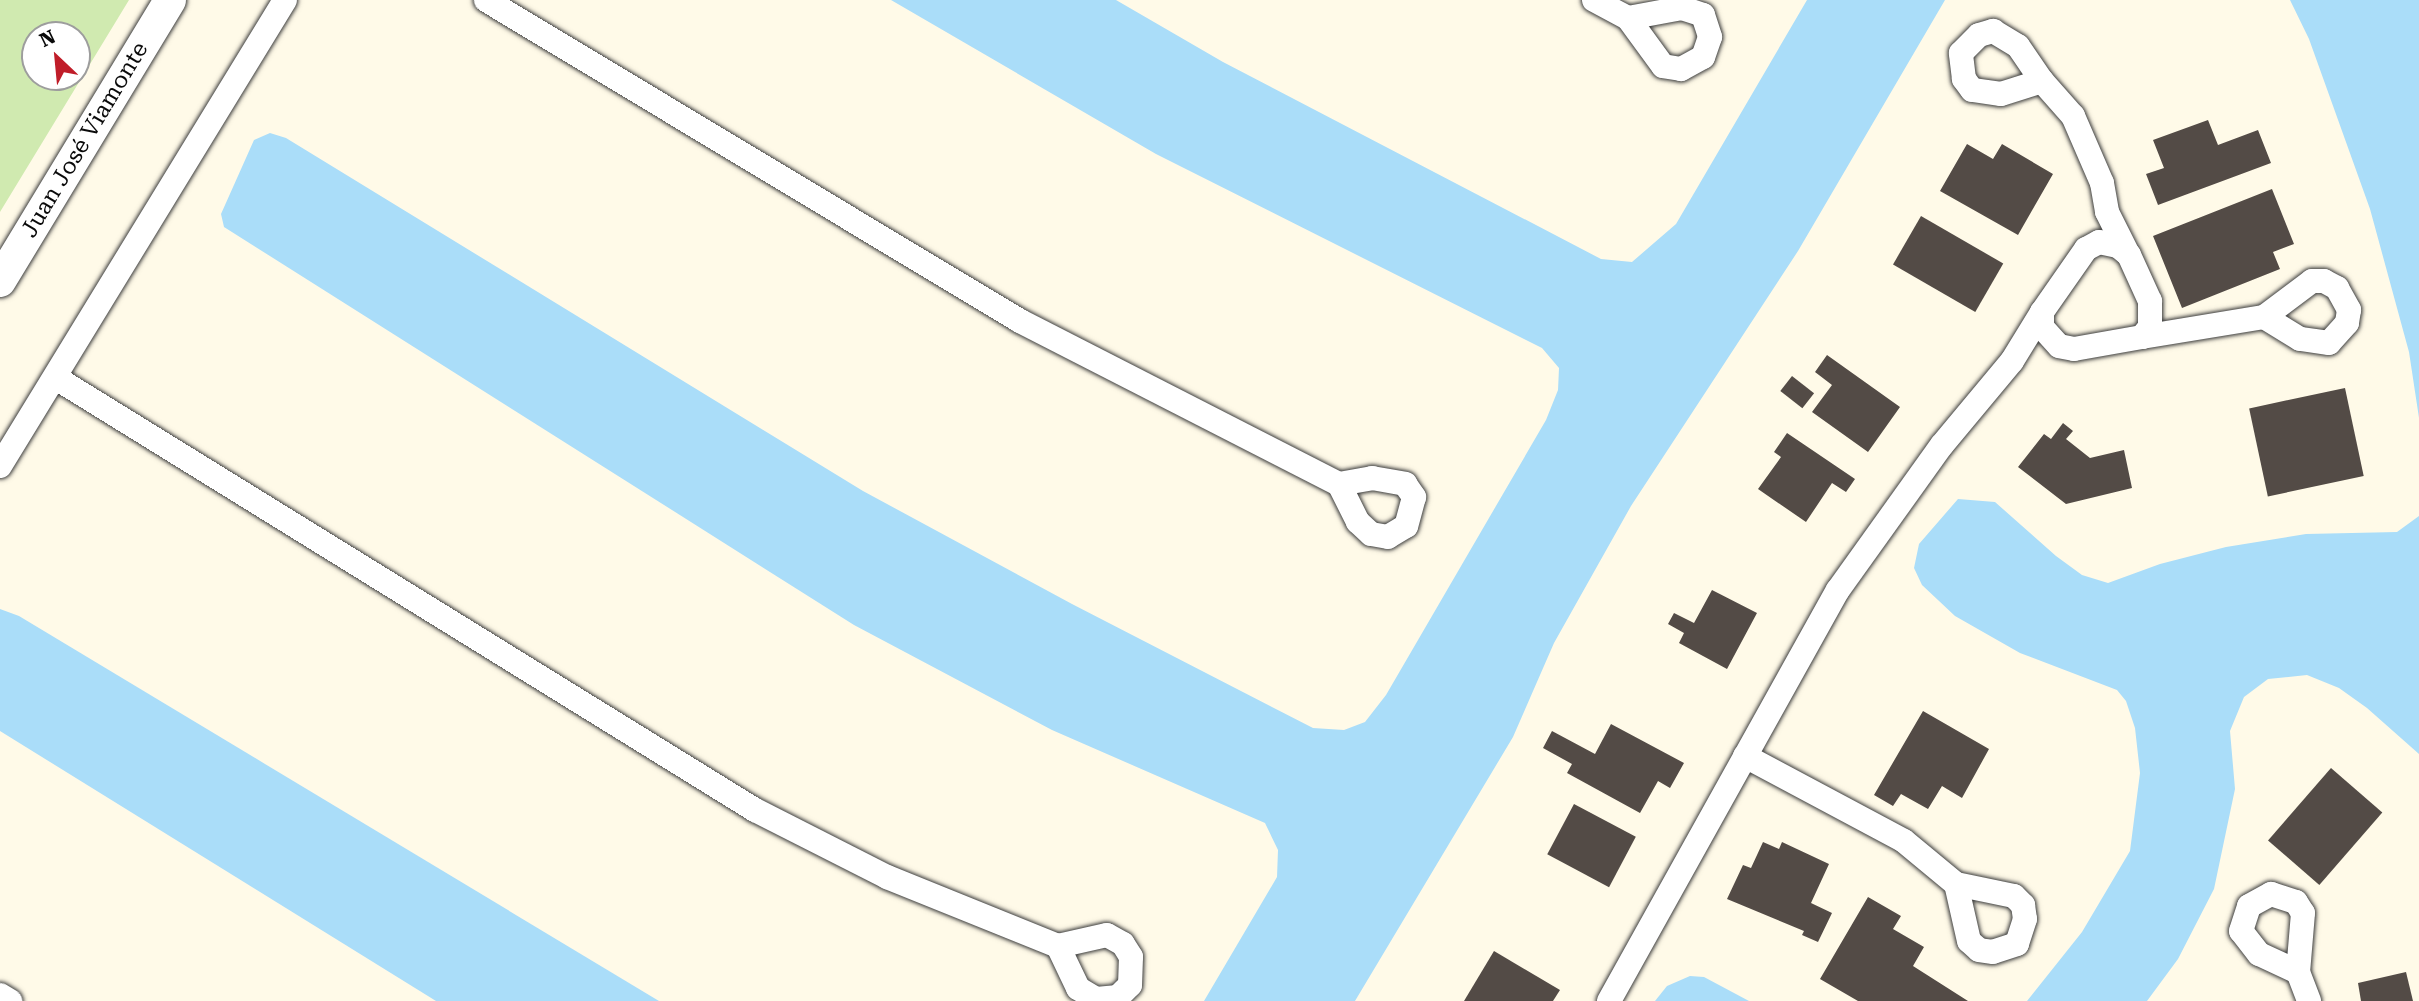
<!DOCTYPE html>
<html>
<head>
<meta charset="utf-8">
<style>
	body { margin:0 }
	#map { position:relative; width:2419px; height:1001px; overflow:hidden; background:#fffae8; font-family:"Roboto Serif",serif }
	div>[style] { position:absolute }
	.green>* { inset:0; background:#d0eab0 }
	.water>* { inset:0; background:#aaddf9 }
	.building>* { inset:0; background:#534b46; transform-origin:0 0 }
	.roads { filter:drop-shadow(0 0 2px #3d3d3d) drop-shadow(0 0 2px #3d3d3d) }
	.minor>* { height:24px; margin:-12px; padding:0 12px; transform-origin:12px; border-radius:12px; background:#fff }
	.tertiary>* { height:32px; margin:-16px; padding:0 16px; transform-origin:16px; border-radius:16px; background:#fff }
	span { translate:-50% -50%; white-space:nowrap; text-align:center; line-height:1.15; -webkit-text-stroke:7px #fff; paint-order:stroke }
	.street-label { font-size:23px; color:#0a0a0a }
	.north { position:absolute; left:21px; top:21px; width:70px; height:70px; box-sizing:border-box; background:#fff; border:2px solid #9d9d9d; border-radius:50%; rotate:334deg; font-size:19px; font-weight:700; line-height:28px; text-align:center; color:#0a0a0a }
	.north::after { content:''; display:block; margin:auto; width:24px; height:32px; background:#c01d29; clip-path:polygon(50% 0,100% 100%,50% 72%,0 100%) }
</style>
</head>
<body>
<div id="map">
	<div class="green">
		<i style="clip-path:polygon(evenodd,0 0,129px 0,0 212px,0 0,35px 35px,77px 35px,77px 77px,35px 77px,35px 35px)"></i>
	</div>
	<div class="water">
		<i style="clip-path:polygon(891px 0,1116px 0,1223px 62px,1601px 259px,1632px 262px,1676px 224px,1807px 0,1945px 0,1798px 251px,1631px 506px,1554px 643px,1513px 737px,1355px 1001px,1204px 1001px,1277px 877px,1278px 850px,1265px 823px,1052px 730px,854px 625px,224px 227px,221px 214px,254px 140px,270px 133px,286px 138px,863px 491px,1072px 604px,1313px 728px,1344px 730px,1365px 722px,1386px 695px,1546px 420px,1558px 390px,1559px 368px,1542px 348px,1156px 154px)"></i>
		<i style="clip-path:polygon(2290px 0,2419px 0,2419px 418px,2409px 352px,2370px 209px,2309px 39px)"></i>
		<i style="clip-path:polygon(1958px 499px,1995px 502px,2056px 556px,2082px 575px,2108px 583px,2160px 564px,2226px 547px,2306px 534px,2397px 532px,2419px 516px,2419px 754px,2367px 708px,2339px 688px,2307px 675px,2268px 679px,2244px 697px,2230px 731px,2235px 789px,2214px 889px,2178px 959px,2147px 1001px,2027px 1001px,2082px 932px,2130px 851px,2140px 773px,2135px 728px,2126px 701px,2117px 690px,2020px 653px,1955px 616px,1922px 585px,1914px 568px,1919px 544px)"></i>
		<i style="clip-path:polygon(0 609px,19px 616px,659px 1001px,436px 1001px,0 731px)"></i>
		<i style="clip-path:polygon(1690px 976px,1704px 977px,1749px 1001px,1655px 1001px,1667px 986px)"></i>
	</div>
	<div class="building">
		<i style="clip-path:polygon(2208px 120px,2218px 145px,2258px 130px,2271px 163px,2158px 205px,2146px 174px,2164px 168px,2153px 140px)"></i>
		<i style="clip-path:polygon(1967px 144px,1993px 159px,2002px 144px,2053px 174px,2018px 235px,1940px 191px)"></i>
		<i style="clip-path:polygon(2272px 189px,2294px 244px,2273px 252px,2280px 269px,2182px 308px,2153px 236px)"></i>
		<i style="left:1921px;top:216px;width:95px;height:56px;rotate:30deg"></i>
		<i style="clip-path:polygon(1827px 355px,1900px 407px,1868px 452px,1812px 412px,1832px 385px,1815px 372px)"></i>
		<i style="left:1792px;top:376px;width:28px;height:19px;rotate:38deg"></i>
		<i style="left:2345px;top:388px;width:90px;height:98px;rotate:78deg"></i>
		<i style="clip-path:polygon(2063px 423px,2073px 431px,2066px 439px,2090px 458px,2124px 450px,2132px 488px,2066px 504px,2018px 467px,2044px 434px,2051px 439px)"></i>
		<i style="clip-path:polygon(1787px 433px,1855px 479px,1846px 492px,1832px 483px,1806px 522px,1758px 489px,1781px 457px,1774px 452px)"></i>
		<i style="clip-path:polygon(1712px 590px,1757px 613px,1727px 669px,1679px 643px,1684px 633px,1668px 624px,1674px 613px,1694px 623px)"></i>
		<i style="clip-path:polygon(1923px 711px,1989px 749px,1962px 798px,1942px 786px,1928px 809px,1901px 794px,1893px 806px,1874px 795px)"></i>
		<i style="clip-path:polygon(1611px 724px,1684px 763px,1670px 788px,1658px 781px,1640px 813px,1567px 773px,1572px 764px,1543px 748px,1552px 731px,1595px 754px)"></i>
		<i style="left:2331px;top:768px;width:68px;height:96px;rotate:41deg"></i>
		<i style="left:1574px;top:804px;width:70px;height:57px;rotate:28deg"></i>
		<i style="clip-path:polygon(1763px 842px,1779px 849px,1782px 842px,1829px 864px,1811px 903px,1832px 913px,1818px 942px,1802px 935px,1804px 931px,1727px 899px,1743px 865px,1751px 868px)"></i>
		<i style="clip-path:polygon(1868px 897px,1901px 916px,1893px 929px,1924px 947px,1913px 966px,1968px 1001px,1858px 1001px,1820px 979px)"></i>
		<i style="clip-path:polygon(1494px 951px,1560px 990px,1553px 1001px,1464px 1001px)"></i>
		<i style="clip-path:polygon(2406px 972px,2413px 1001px,2361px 1001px,2358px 983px)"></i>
	</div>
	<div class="roads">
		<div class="minor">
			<i style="left:486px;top:0;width:623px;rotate:31.01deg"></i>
			<i style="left:1020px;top:321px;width:358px;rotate:27.1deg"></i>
			<i style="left:1594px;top:0;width:38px;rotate:28deg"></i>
			<i style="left:1682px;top:8px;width:22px;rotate:18deg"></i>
			<i style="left:1703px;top:15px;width:23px;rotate:72deg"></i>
			<i style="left:1710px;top:37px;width:21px;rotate:109deg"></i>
			<i style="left:1703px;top:57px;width:25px;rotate:151deg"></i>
			<i style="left:1681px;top:69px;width:18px;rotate:-171deg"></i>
			<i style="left:1663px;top:66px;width:59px;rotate:-126.1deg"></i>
			<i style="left:1628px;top:18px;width:55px;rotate:-10.5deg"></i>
			<i style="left:1993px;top:31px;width:29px;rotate:31deg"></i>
			<i style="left:2018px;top:46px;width:42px;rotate:55.6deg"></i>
			<i style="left:2042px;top:81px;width:43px;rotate:162.4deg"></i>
			<i style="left:2001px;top:94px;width:29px;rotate:-172deg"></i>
			<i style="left:1972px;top:90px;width:14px;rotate:-126deg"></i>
			<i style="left:1964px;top:79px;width:26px;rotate:-97deg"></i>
			<i style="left:1961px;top:53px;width:25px;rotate:-45deg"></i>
			<i style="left:1979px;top:35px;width:15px;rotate:-16deg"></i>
			<i style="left:2042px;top:81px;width:47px;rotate:48.5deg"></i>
			<i style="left:2073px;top:116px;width:73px;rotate:66.6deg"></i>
			<i style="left:2102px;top:183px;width:29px;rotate:80deg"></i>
			<i style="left:2107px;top:212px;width:47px;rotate:63.4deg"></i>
			<i style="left:2099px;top:242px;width:19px;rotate:12deg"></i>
			<i style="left:2118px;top:246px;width:14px;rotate:39deg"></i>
			<i style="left:2129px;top:255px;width:51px;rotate:65.5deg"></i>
			<i style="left:2150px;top:301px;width:26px;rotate:90deg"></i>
			<i style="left:2150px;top:327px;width:13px;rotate:129deg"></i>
			<i style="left:2142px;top:337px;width:69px;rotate:170deg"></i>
			<i style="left:2074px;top:349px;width:15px;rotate:-169deg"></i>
			<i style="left:2059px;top:346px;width:25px;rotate:-132deg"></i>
			<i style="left:2042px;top:327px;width:15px;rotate:-90deg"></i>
			<i style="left:2042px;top:312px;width:77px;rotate:-55.1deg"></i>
			<i style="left:2086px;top:249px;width:15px;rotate:-28deg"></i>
			<i style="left:2312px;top:281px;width:12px"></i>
			<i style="left:2324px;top:281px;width:15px;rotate:28deg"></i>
			<i style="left:2337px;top:288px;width:25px;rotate:61deg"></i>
			<i style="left:2349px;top:310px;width:13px;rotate:99deg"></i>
			<i style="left:2347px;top:323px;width:27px;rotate:132deg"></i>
			<i style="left:2329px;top:343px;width:29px;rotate:-172deg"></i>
			<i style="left:2300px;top:339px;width:42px;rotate:-148.6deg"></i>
			<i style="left:2264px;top:317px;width:60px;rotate:-36.9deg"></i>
			<i style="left:2142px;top:337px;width:124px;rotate:-9.3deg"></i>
			<i style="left:56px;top:378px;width:822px;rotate:31.72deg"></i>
			<i style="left:755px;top:810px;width:148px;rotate:26.9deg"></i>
			<i style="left:887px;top:877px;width:184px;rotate:22deg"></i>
			<i style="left:0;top:466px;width:546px;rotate:-58.55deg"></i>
			<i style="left:1372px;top:478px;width:34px;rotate:10deg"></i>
			<i style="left:1405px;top:484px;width:16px;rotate:55deg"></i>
			<i style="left:1414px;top:497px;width:30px;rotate:105deg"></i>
			<i style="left:1406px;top:526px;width:21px;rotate:149deg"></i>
			<i style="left:1388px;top:537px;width:17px;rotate:-170deg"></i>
			<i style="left:1371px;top:534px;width:18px;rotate:-137deg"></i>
			<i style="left:1358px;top:522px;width:42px;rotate:-116.6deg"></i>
			<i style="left:1339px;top:484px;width:34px;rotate:-10deg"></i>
			<i style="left:1745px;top:756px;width:180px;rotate:28.1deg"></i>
			<i style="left:1904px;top:841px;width:67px;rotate:39.6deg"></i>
			<i style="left:1956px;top:884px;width:59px;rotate:11.7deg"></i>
			<i style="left:2014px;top:896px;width:13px;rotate:45deg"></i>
			<i style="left:2023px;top:905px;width:14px;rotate:82deg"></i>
			<i style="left:2025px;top:919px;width:26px;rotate:108deg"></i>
			<i style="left:2017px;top:944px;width:25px;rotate:162deg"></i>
			<i style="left:1993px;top:952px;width:14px;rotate:-172deg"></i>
			<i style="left:1979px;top:950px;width:13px;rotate:-138deg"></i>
			<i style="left:1969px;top:941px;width:58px;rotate:-102.8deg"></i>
			<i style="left:2271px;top:894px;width:26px;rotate:18deg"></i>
			<i style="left:2296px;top:902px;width:13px;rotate:58deg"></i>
			<i style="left:2303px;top:913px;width:59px;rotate:94.8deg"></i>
			<i style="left:2298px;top:972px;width:43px;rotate:-155.2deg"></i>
			<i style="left:2259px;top:954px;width:29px;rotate:-128deg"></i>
			<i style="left:2241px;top:931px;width:26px;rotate:-72deg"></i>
			<i style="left:2249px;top:906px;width:25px;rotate:-29deg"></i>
			<i style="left:1107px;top:935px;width:18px;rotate:29deg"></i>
			<i style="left:1123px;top:944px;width:15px;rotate:58deg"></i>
			<i style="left:1131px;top:957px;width:28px;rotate:92deg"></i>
			<i style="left:1130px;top:985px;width:17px;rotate:135deg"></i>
			<i style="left:1118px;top:997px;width:22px;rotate:175deg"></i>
			<i style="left:1096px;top:999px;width:21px;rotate:-149deg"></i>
			<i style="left:1078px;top:988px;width:47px;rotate:-115.5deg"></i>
			<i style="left:1058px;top:946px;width:50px;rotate:-12.7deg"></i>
			<i style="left:2298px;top:972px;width:31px;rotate:69deg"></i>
			<i style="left:0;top:995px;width:12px;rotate:31deg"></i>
			<i style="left:1609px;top:1001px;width:470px;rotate:-60.9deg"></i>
			<i style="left:1838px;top:590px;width:178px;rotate:-54.4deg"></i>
			<i style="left:1942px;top:445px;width:109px;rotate:-50.2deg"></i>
			<i style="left:2012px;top:361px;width:57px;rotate:-58.5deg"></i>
		</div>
		<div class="tertiary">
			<i style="left:0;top:281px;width:328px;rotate:-58.8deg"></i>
		</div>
	</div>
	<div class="street-label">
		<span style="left:85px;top:140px;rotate:-59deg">Juan José Viamonte</span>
	</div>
	<div class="north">N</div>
</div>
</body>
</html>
